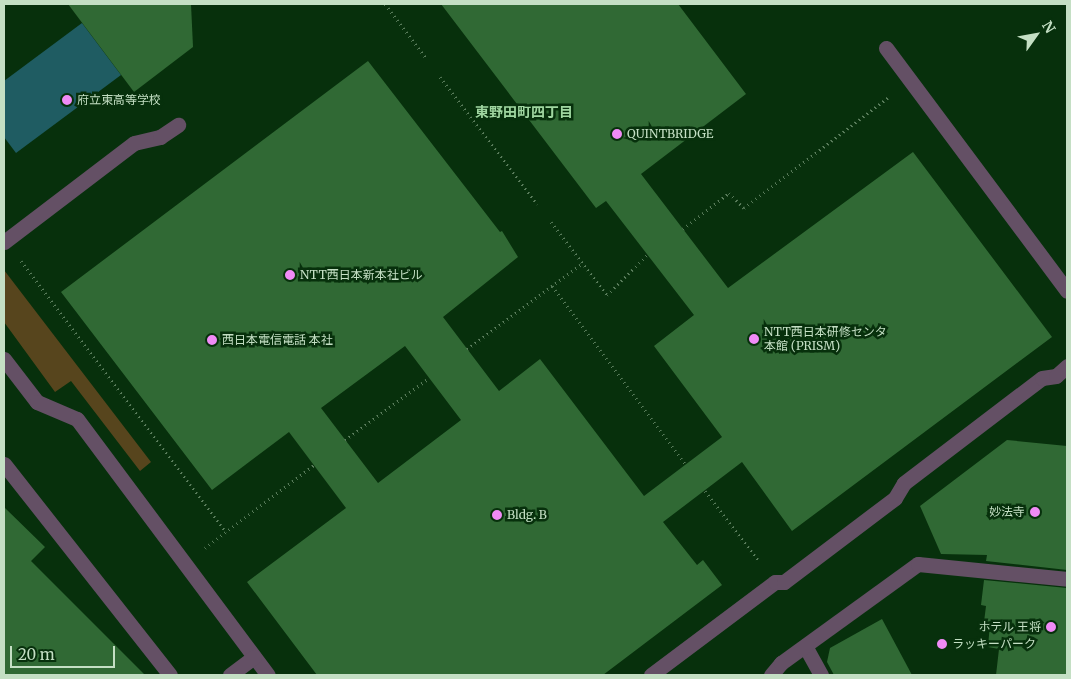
<!DOCTYPE html>
<html>
<head>
<meta charset="utf-8">
<style>
	body { margin:0 }
	#map { position:relative; width:1071px; height:679px; overflow:hidden; background:#07300c; font-family:Merriweather,"Noto Sans JP",serif }
	div>[style] { position:absolute }
	.green>* { inset:0; background:#57451d }
	.water>* { inset:0; background:#1f5c62 }
	.building>* { inset:0; background:#306934 }
	.path>* { height:3px; margin-top:-1.5px; transform-origin:0; background:repeating-linear-gradient(90deg,#597c5b 0 1px,transparent 0 5px) }
	.minor>* { height:15px; margin:-7.5px; padding:0 7.5px; transform-origin:7.5px; border-radius:7.5px; background:#645065 }
	.dots>* { width:14px; height:14px; translate:-50% -50%; box-sizing:border-box; border:2px solid #07300c; border-radius:50% }
	span { translate:-50% -50%; white-space:nowrap; text-align:center; line-height:1.15; -webkit-text-stroke:5px #07300c; paint-order:stroke }
	.poi-label { font-size:12px; color:#c4dfc4 }
	.left { translate:0 -50%; text-align:left }
	.right { translate:-100% -50%; text-align:right }
	.neighbourhood-label { font-size:14px; color:#9fd6a0; font-weight:700 }
	.frame { position:absolute; inset:0; border:5px solid #c4dfc4; pointer-events:none }
	.north { position:absolute; left:1011px; top:10px; width:50px; height:50px; -webkit-text-stroke:4px #07300c; paint-order:stroke; rotate:58deg; font-size:14px; font-weight:700; line-height:20px; text-align:center; color:#c4dfc4 }
	.north::after { content:''; display:block; margin:auto; width:18px; height:22px; background:#c4dfc4; clip-path:polygon(50% 0,100% 100%,50% 72%,0 100%) }
	.scale { position:absolute; left:10px; top:646px; width:105px; height:22px; box-sizing:border-box; border:2px solid #c4dfc4; border-top:0; padding-left:6px; font-size:15px; line-height:18px; white-space:nowrap; color:#c4dfc4; -webkit-text-stroke:4px #07300c; paint-order:stroke }
</style>
</head>
<body>
<div id="map">
	<div class="green">
		<i style="clip-path:polygon(4px 270px,151px 462px,140px 471px,71px 381px,55px 392px,4px 322px)"></i>
	</div>
	<div class="water">
		<i style="clip-path:polygon(82px 23px,121px 75px,16px 153px,4px 137px,4px 81px)"></i>
	</div>
	<div class="building">
		<i style="clip-path:polygon(68px 4px,191px 4px,193px 47px,134px 92px)"></i>
		<i style="clip-path:polygon(evenodd,441px 4px,678px 4px,746px 94px,641px 174px,728px 288px,913px 152px,1052px 337px,792px 531px,742px 462px,663px 522px,697px 565px,703px 560px,722px 585px,603px 675px,317px 675px,247px 582px,346px 508px,289px 432px,212px 490px,61px 292px,368px 61px,500px 232px,502px 231px,518px 257px,443px 317px,499px 391px,540px 359px,644px 496px,722px 437px,654px 346px,694px 315px,606px 201px,596px 208px,441px 4px,405px 346px,461px 420px,378px 483px,321px 408px,405px 346px)"></i>
		<i style="clip-path:polygon(1007px 440px,1067px 446px,1067px 570px,986px 561px,987px 555px,941px 554px,920px 506px)"></i>
		<i style="clip-path:polygon(4px 507px,45px 547px,31px 561px,145px 675px,4px 675px)"></i>
		<i style="clip-path:polygon(984px 580px,1067px 588px,1067px 675px,996px 675px,999px 649px,988px 647px,990px 623px,984px 622px,986px 606px,981px 605px)"></i>
		<i style="clip-path:polygon(882px 619px,912px 675px,834px 675px,827px 662px,830px 648px)"></i>
	</div>
	<div class="path">
		<i style="left:385px;top:4px;width:68px;rotate:52.8deg"></i>
		<i style="left:440px;top:77px;width:160px;rotate:52.6deg"></i>
		<i style="left:551px;top:222px;width:92px;rotate:52.5deg"></i>
		<i style="left:607px;top:295px;width:57px;rotate:-45deg"></i>
		<i style="left:683px;top:229px;width:58px;rotate:-38deg"></i>
		<i style="left:729px;top:193px;width:21px;rotate:45deg"></i>
		<i style="left:744px;top:208px;width:184px;rotate:-37.5deg"></i>
		<i style="left:21px;top:261px;width:340px;rotate:52.9deg"></i>
		<i style="left:552px;top:286px;width:224px;rotate:53.2deg"></i>
		<i style="left:467px;top:349px;width:144px;rotate:-36.6deg"></i>
		<i style="left:345px;top:440px;width:104px;rotate:-36.4deg"></i>
		<i style="left:705px;top:491px;width:88px;rotate:52.4deg"></i>
		<i style="left:205px;top:548px;width:137px;rotate:-37.3deg"></i>
	</div>
	<div class="minor">
		<i style="left:886px;top:48px;width:303px;rotate:53.3deg"></i>
		<i style="left:4px;top:242px;width:163px;rotate:-37.3deg"></i>
		<i style="left:134px;top:143px;width:27px;rotate:-13deg"></i>
		<i style="left:160px;top:137px;width:22px;rotate:-34deg"></i>
		<i style="left:4px;top:359px;width:54px;rotate:52.5deg"></i>
		<i style="left:37px;top:402px;width:43px;rotate:23deg"></i>
		<i style="left:77px;top:419px;width:319px;rotate:53.3deg"></i>
		<i style="left:4px;top:464px;width:268px;rotate:51.8deg"></i>
		<i style="left:805px;top:646px;width:33px;rotate:61deg"></i>
		<i style="left:230px;top:675px;width:30px;rotate:-37deg"></i>
		<i style="left:651px;top:675px;width:155px;rotate:-36.9deg"></i>
		<i style="left:775px;top:582px;width:9px"></i>
		<i style="left:784px;top:582px;width:139px;rotate:-37.1deg"></i>
		<i style="left:895px;top:498px;width:17px;rotate:-59deg"></i>
		<i style="left:904px;top:483px;width:173px;rotate:-37.3deg"></i>
		<i style="left:1042px;top:378px;width:14px;rotate:-8deg"></i>
		<i style="left:1056px;top:376px;width:15px;rotate:-42deg"></i>
		<i style="left:771px;top:675px;width:16px;rotate:-50deg"></i>
		<i style="left:781px;top:663px;width:169px;rotate:-35.9deg"></i>
		<i style="left:918px;top:564px;width:150px;rotate:5.7deg"></i>
	</div>
	<div class="dots">
		<i style="left:67px;top:100px;background:#f08bf6"></i>
		<i style="left:617px;top:134px;background:#f08bf6"></i>
		<i style="left:290px;top:275px;background:#f08bf6"></i>
		<i style="left:754px;top:339px;background:#f08bf6"></i>
		<i style="left:212px;top:340px;background:#f08bf6"></i>
		<i style="left:1035px;top:512px;background:#f08bf6"></i>
		<i style="left:497px;top:515px;background:#f08bf6"></i>
		<i style="left:1051px;top:627px;background:#f08bf6"></i>
		<i style="left:942px;top:644px;background:#f08bf6"></i>
	</div>
	<div class="poi-label">
		<span class="left" style="left:77px;top:100px">府立東高等学校</span>
		<span class="left" style="left:627px;top:134px">QUINTBRIDGE</span>
		<span class="left" style="left:300px;top:275px">NTT西日本新本社ビル</span>
		<span class="left" style="left:764px;top:339px">NTT西日本研修センタ<br>本館 (PRISM)</span>
		<span class="left" style="left:222px;top:340px">西日本電信電話 本社</span>
		<span class="right" style="left:1025px;top:512px">妙法寺</span>
		<span class="left" style="left:507px;top:515px">Bldg. B</span>
		<span class="right" style="left:1041px;top:627px">ホテル 王将</span>
		<span class="left" style="left:952px;top:644px">ラッキーパーク</span>
	</div>
	<div class="neighbourhood-label">
		<span style="left:524px;top:112px">東野田町四丁目</span>
	</div>
	<div class="frame"></div>
	<div class="north">N</div>
	<div class="scale">20 m</div>
</div>
</body>
</html>
